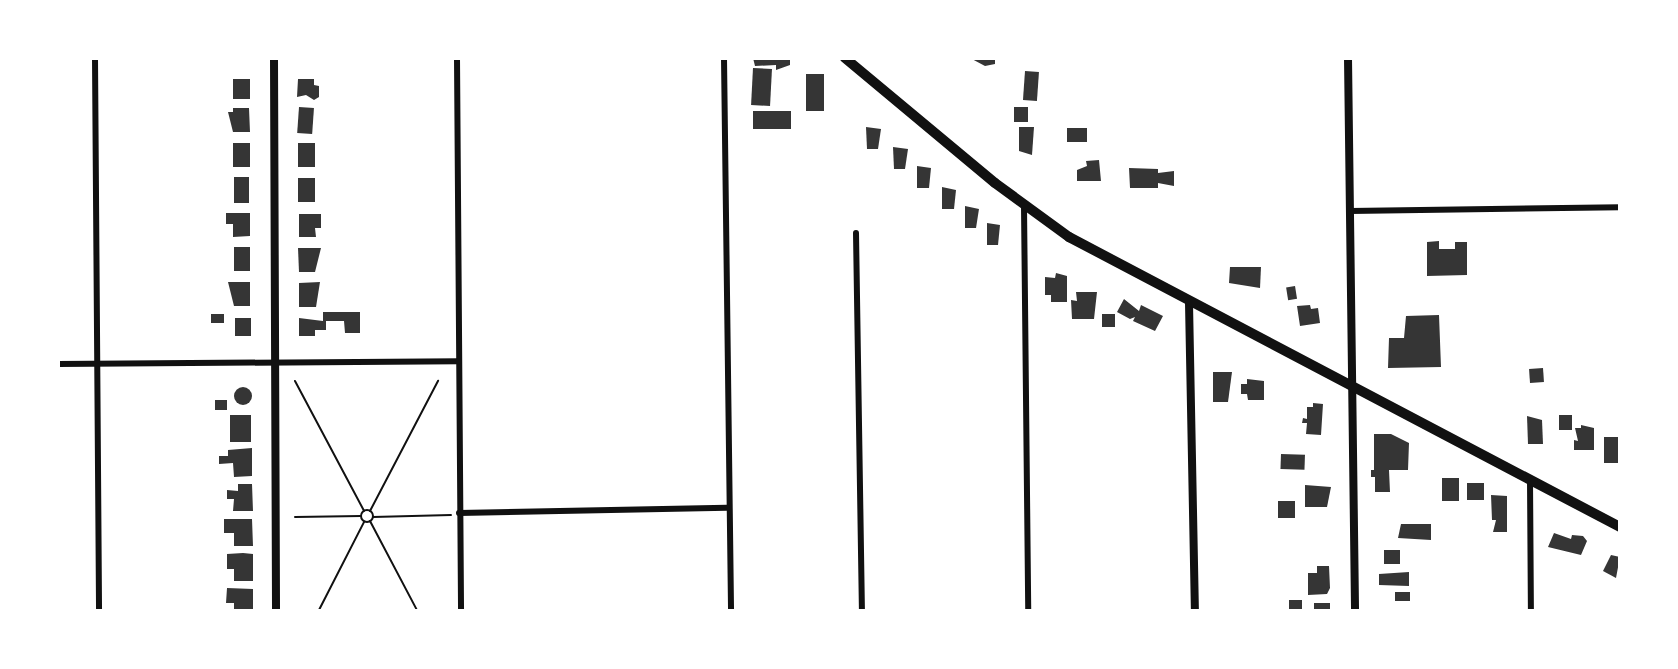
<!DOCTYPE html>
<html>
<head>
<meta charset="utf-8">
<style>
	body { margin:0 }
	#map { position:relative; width:1678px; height:669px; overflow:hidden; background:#fff; font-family:Overpass,sans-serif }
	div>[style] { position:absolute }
	.building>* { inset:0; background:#353535; transform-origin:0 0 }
	.round { border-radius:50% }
	.path>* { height:2px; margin:-1px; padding:0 1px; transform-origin:1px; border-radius:1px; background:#111 }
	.path>.ring { margin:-1px; padding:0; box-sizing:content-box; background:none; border:2px solid #111; border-radius:50% }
	.minor>* { height:6px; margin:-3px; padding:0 3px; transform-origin:3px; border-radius:3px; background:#111 }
	.tertiary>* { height:8px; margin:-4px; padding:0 4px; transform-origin:4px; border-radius:4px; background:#111 }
	.primary>* { height:10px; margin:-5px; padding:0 5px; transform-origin:5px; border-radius:5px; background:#111 }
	span { translate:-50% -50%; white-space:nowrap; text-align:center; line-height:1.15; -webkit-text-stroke:4.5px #fff; paint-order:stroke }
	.frame { position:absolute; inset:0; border:60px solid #fff; pointer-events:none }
</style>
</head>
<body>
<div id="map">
	<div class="building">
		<i style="clip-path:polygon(753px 58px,790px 58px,790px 65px,776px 70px,776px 65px,755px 66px)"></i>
		<i style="clip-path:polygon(970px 58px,995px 58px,995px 64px,985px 66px)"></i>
		<i style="left:753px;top:68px;width:19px;height:37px;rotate:3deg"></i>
		<i style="left:1025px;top:71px;width:14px;height:29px;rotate:4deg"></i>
		<i style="left:806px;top:74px;width:18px;height:37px"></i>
		<i style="left:233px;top:79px;width:17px;height:20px"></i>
		<i style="clip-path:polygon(298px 79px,314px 79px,314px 85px,319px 86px,319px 97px,314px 100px,306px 95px,297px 97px)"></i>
		<i style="left:299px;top:107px;width:15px;height:26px;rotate:4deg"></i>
		<i style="left:1014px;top:107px;width:14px;height:15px"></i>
		<i style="clip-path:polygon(233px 108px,249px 108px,250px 132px,233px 132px,228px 112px,233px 112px)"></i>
		<i style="left:753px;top:111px;width:38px;height:18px"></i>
		<i style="clip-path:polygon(866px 127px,881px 129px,878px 149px,867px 149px)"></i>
		<i style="clip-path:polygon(1019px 127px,1034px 127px,1032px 155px,1019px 151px)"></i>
		<i style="left:1087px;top:128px;width:14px;height:20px;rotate:90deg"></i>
		<i style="left:233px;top:143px;width:17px;height:24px"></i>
		<i style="left:298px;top:143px;width:17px;height:24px"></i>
		<i style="clip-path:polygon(893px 147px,908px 149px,905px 169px,894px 169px)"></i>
		<i style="clip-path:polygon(1099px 160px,1101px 181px,1077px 181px,1077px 170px,1087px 166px,1086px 161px)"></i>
		<i style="clip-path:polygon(917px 166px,931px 168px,929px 188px,917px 188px)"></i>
		<i style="clip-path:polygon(1129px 168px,1158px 169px,1158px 173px,1174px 171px,1174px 186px,1158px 183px,1158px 188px,1130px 188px)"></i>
		<i style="left:234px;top:177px;width:15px;height:26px"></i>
		<i style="left:298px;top:178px;width:17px;height:24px"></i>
		<i style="clip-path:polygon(942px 187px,956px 190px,954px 209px,942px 209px)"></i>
		<i style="clip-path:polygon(965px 206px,979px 209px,976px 228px,965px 228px)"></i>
		<i style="clip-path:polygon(226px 213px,250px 213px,250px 236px,233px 237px,233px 224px,226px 224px)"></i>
		<i style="clip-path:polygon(299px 214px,321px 214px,321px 228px,315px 228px,316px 237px,299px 237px)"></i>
		<i style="clip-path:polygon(987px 223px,1000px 225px,998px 245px,987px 245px)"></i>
		<i style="clip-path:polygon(1439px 241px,1439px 249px,1455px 249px,1455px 242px,1467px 242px,1467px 275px,1427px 276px,1427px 242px)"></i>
		<i style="left:234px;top:247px;width:16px;height:24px"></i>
		<i style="clip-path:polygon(298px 248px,321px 248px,315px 272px,299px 272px)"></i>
		<i style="clip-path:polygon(1230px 267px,1261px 267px,1260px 288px,1229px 283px)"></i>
		<i style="clip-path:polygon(1056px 273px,1067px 276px,1067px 302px,1051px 302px,1051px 295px,1045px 295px,1045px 277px,1055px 278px)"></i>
		<i style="clip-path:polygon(228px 282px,250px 282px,250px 306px,234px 306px)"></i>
		<i style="clip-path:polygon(320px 282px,316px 307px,299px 307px,299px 283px)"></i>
		<i style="left:1295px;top:286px;width:13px;height:9px;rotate:81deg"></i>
		<i style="clip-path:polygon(1076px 292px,1097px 292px,1094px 319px,1072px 319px,1071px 300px,1077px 301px)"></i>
		<i style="clip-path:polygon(1124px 299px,1139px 311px,1141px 305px,1163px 316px,1155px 331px,1133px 321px,1135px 317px,1130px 319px,1117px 312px)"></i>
		<i style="clip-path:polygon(1310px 305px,1311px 309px,1318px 308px,1320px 323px,1300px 326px,1297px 306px)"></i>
		<i style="clip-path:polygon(323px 312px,360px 312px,360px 333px,345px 333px,344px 321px,326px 321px,326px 330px,315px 330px,315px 336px,299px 336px,299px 318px,323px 321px)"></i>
		<i style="left:211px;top:314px;width:13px;height:9px"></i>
		<i style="left:1102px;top:314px;width:13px;height:13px"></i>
		<i style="clip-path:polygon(1439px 315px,1441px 367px,1388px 368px,1389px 338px,1404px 338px,1406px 316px)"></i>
		<i style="left:235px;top:318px;width:16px;height:18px"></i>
		<i style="left:1543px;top:368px;width:14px;height:14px;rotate:86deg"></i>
		<i style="clip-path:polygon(1213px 372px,1232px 372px,1228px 402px,1213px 402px)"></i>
		<i style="clip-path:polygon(1247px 379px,1264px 381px,1264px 400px,1248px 400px,1247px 394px,1241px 394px,1241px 384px,1247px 384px)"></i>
		<i class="round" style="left:234px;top:387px;width:18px;height:18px"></i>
		<i style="left:215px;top:400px;width:12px;height:10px"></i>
		<i style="clip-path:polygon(1313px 403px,1323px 404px,1321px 435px,1306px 434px,1307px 423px,1302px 423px,1303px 418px,1307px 419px,1307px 407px,1313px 407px)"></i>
		<i style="left:230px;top:415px;width:21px;height:27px"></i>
		<i style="left:1559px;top:415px;width:13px;height:15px"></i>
		<i style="clip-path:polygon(1527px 416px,1542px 420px,1543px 444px,1528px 444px)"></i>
		<i style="clip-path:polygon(1581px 425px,1594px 428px,1594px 450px,1574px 450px,1574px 440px,1578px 441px,1575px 428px,1581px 428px)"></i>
		<i style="clip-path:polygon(1374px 434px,1391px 434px,1409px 443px,1408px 470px,1389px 470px,1390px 492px,1375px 492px,1375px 477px,1371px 477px,1371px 470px,1374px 470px)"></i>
		<i style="left:1604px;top:437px;width:16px;height:26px"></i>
		<i style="clip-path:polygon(252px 448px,252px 476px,234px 477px,233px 463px,219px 464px,219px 456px,228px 456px,228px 450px)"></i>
		<i style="left:1281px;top:454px;width:24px;height:15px;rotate:2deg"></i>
		<i style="left:1442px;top:478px;width:17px;height:23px"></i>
		<i style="left:1467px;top:483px;width:17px;height:17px"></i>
		<i style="clip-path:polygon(238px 484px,252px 484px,253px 511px,233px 511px,234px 499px,227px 499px,227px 490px,238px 491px)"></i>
		<i style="clip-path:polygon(1305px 485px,1331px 487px,1327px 507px,1305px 507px)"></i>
		<i style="clip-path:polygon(1491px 495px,1507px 496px,1507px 532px,1493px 532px,1496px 520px,1492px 520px)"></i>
		<i style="left:1278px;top:501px;width:17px;height:17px"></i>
		<i style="clip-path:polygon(224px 519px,252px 519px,253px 546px,234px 546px,234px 533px,224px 533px)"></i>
		<i style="clip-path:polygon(1401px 524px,1431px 524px,1431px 540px,1398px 538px)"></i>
		<i style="clip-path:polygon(1554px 533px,1571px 539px,1572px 535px,1583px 536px,1587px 541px,1581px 555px,1548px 547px)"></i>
		<i style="left:1384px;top:550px;width:16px;height:14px"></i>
		<i style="clip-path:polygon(243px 553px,253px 554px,253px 581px,234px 581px,234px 569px,227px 569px,227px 554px)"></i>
		<i style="clip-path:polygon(1611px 555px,1620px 557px,1616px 578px,1603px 571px)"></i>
		<i style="clip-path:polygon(1317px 566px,1329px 566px,1330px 588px,1327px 594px,1308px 595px,1308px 573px,1317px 573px)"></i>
		<i style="clip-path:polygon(1409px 572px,1409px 586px,1379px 585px,1379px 574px)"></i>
		<i style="clip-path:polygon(227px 588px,253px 589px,253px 610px,234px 610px,234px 603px,226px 603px)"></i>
		<i style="left:1395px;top:592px;width:15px;height:9px"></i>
		<i style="left:1289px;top:600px;width:13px;height:10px"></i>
		<i style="left:1314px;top:603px;width:16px;height:7px"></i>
	</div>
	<div class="path">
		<i style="left:295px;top:381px;width:147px;rotate:62deg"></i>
		<i class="ring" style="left:361px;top:510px;width:10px;height:10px"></i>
		<i style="left:370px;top:511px;width:147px;rotate:-62.4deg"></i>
		<i style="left:295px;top:517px;width:66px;rotate:-0.9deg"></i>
		<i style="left:373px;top:517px;width:78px;rotate:-1.5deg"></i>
		<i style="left:370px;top:521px;width:101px;rotate:62.2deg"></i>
		<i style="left:319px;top:610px;width:99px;rotate:-62.9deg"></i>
	</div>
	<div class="minor">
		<i style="left:95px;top:58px;width:552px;rotate:89.58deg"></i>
		<i style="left:457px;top:58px;width:552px;rotate:89.58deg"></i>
		<i style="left:724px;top:58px;width:552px;rotate:89.27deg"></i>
		<i style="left:1024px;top:206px;width:404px;rotate:89.4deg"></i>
		<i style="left:1350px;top:211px;width:270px;rotate:-0.8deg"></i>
		<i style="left:856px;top:233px;width:377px;rotate:89.1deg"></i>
		<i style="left:58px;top:364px;width:401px;rotate:-0.4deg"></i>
		<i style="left:1530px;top:480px;width:130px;rotate:89.6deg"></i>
		<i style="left:459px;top:513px;width:268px;rotate:-1.1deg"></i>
	</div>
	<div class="tertiary">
		<i style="left:274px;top:58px;width:552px;rotate:89.79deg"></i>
		<i style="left:1348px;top:58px;width:552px;rotate:89.27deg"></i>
		<i style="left:1189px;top:303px;width:307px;rotate:88.9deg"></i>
	</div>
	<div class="primary">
		<i style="left:845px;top:58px;width:195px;rotate:39.8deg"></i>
		<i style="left:995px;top:183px;width:92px;rotate:36.1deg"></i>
		<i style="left:1069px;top:237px;width:623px;rotate:27.76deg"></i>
	</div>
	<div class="frame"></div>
</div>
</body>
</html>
